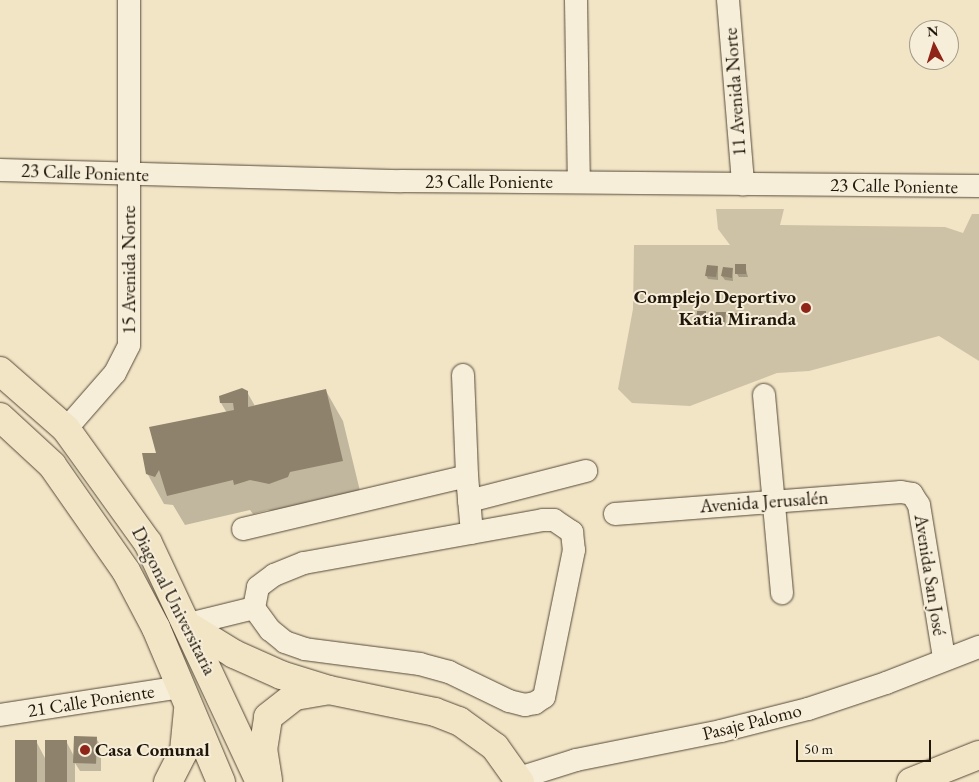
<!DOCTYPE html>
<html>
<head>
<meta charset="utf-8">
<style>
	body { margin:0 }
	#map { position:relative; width:979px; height:782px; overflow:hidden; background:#f2e5c6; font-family:"EB Garamond",serif }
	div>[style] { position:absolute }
	.green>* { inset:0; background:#cec2a6 }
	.shadow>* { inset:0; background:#0003; transform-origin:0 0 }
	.building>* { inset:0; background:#8e826c; transform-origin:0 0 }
	.roads { filter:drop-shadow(0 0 1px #554a39) drop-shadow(0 0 1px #554a39) }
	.minor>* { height:22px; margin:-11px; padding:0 11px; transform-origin:11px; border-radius:11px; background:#f7eeda }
	.major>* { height:28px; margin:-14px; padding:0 14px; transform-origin:14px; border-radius:14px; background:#f2e5c6 }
	.dots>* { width:14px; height:14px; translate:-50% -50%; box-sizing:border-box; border:2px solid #f7eeda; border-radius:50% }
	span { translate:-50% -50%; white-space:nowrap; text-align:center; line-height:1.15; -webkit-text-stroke:4px #f7eeda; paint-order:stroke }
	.street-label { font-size:19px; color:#21160a }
	.poi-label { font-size:19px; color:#21160a; font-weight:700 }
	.right { translate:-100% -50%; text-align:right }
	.left { translate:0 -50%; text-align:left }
	.north { position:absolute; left:909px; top:20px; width:50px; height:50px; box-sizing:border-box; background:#f7eeda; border:1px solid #a19887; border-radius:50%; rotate:355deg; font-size:14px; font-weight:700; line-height:20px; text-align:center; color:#21160a }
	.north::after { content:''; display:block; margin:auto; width:18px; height:22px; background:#8f2418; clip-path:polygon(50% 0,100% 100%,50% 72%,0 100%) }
	.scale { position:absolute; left:796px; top:740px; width:135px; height:22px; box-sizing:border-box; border:2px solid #21160a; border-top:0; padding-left:6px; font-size:15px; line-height:18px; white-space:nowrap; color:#21160a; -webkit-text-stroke:4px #f7eeda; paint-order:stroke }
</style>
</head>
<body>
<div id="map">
	<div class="green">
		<i style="clip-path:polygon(716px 209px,784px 209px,780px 225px,945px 227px,963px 233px,972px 214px,979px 214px,979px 361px,939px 336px,809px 371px,777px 373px,690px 406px,632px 403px,618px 389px,633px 309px,634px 245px,730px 245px,718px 229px)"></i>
	</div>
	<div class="shadow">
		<i style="clip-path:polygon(745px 266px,748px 277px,739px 277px,737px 274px)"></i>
		<i style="clip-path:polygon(718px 267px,718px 280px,708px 279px,706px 275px)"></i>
		<i style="clip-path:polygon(732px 269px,733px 281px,725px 280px,722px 276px)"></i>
		<i style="clip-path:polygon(705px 312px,707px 324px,699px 325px,697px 321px)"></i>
		<i style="clip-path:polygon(725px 313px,726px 325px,718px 325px,716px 321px)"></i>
		<i style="left:744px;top:313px;width:13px;height:8px;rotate:86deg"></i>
		<i style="clip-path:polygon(326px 391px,343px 421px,360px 491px,307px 502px,305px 507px,287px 514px,268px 510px,253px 514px,250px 510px,185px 525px,173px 505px,164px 504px,147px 473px,157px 455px,227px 413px,221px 403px,247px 392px,255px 406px)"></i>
		<i style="clip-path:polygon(96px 738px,101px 746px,101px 771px,80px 771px,75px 763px,75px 782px,16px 782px,36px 741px,46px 760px,66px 741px,75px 758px)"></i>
	</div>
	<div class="building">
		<i style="left:746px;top:264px;width:10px;height:11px;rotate:90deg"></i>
		<i style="clip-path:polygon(707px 265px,718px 266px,716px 277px,705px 276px)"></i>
		<i style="clip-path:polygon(723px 267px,733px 268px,732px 278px,721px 276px)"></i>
		<i style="clip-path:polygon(697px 311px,706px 311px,706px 321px,696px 322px)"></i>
		<i style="clip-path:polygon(716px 312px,726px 312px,725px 322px,714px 322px)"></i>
		<i style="clip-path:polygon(744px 312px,743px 323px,733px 322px,735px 313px)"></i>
		<i style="clip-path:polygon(242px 388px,248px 391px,248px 407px,326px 389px,343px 461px,290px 472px,288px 477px,269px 484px,250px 480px,234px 485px,233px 480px,167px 496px,159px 470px,155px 477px,146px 474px,142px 453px,156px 453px,149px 427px,234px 410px,233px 403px,220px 403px,219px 396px)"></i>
		<i style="left:74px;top:736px;width:23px;height:27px;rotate:2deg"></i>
		<i style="left:15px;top:740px;width:22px;height:42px"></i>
		<i style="left:45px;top:740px;width:22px;height:42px"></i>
	</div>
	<div class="roads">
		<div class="minor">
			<i style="left:576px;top:0;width:182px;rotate:89.1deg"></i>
			<i style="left:728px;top:0;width:185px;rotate:85.3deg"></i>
			<i style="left:0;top:170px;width:401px;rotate:1.6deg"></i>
			<i style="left:401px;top:181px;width:578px;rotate:0.5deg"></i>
			<i style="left:463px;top:375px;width:101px;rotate:87.7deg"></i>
			<i style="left:764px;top:395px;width:199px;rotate:84.8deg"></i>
			<i style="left:66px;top:429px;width:74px;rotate:-48.8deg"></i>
			<i style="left:115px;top:373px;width:31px;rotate:-63deg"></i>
			<i style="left:129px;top:345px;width:345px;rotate:-90deg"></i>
			<i style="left:469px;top:501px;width:121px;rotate:-14.4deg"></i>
			<i style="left:615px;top:514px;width:287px;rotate:-4.4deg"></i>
			<i style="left:901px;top:492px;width:11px;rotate:10deg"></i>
			<i style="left:912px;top:494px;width:13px;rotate:58deg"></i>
			<i style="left:919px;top:505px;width:155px;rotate:80.7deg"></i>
			<i style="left:543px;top:520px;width:11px"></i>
			<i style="left:554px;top:520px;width:22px;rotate:34deg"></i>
			<i style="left:572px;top:532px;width:18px;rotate:84deg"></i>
			<i style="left:574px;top:550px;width:150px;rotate:101.5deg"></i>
			<i style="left:544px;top:697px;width:11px;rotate:146deg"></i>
			<i style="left:535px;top:703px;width:10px;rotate:169deg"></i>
			<i style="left:525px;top:705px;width:16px;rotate:-166deg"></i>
			<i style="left:509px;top:701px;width:67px;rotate:-154.2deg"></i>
			<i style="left:449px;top:672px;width:30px;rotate:-165deg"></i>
			<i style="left:420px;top:664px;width:116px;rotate:-172.6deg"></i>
			<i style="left:305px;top:649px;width:21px;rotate:-161deg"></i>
			<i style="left:285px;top:642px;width:19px;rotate:-141deg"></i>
			<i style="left:270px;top:630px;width:27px;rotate:-126deg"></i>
			<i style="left:254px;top:608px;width:21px;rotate:-79deg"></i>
			<i style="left:258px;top:587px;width:20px;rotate:-37deg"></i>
			<i style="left:274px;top:575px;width:32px;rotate:-22deg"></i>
			<i style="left:304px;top:563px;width:243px;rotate:-10.2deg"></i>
			<i style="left:243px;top:529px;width:230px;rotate:-13.3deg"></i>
			<i style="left:467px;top:476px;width:57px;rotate:85deg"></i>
			<i style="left:189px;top:624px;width:67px;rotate:-13.8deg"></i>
			<i style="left:0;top:715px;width:183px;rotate:-8.8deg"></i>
			<i style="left:519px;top:778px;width:60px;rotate:-17.5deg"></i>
			<i style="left:576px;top:760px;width:148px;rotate:-11.3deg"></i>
			<i style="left:721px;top:731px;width:90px;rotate:-14.2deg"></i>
			<i style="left:808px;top:709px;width:82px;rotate:-18.4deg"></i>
			<i style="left:886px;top:683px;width:100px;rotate:-21.2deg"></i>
		</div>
		<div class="major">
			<i style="left:0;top:371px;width:88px;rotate:41.3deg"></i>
			<i style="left:66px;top:429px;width:140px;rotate:54.3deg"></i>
			<i style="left:148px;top:543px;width:264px;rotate:64.9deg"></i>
			<i style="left:0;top:417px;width:71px;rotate:42.7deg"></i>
			<i style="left:52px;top:465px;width:129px;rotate:55.1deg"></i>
			<i style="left:126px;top:571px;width:64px;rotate:62.2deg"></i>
			<i style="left:156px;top:628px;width:167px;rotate:67.1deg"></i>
			<i style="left:190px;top:627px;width:52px;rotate:31.5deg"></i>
			<i style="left:234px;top:654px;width:51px;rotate:24.1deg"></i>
			<i style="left:281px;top:675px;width:50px;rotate:17.4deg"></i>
			<i style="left:329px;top:690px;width:108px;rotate:11.7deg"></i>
			<i style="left:435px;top:712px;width:26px;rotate:21deg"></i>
			<i style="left:459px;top:721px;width:44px;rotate:35.8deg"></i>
			<i style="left:495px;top:747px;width:43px;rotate:54.5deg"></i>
			<i style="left:268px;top:780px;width:30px;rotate:-99deg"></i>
			<i style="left:263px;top:750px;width:33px;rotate:-81deg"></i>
			<i style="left:268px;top:717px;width:34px;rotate:-38deg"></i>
			<i style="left:295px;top:696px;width:34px;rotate:-10deg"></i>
			<i style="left:168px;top:782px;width:35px;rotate:-63deg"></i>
			<i style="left:184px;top:751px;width:41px;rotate:-84.4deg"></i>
			<i style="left:911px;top:782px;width:73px;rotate:-21.7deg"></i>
		</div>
	</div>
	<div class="dots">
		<i style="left:806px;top:308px;background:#8f2418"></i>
		<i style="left:85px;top:750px;background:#8f2418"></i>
	</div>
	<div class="street-label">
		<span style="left:735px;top:92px;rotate:-94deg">11 Avenida Norte</span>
		<span style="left:85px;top:173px;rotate:2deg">23 Calle Poniente</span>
		<span style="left:489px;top:182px">23 Calle Poniente</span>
		<span style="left:894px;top:186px;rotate:1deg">23 Calle Poniente</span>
		<span style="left:129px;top:270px;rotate:-90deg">15 Avenida Norte</span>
		<span style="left:764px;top:502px;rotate:-4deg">Avenida Jerusalén</span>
		<span style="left:930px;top:575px;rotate:81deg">Avenida San José</span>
		<span style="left:174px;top:601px;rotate:63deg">Diagonal Universitaria</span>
		<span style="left:91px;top:701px;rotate:-9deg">21 Calle Poniente</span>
		<span style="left:752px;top:722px;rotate:-14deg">Pasaje Palomo</span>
	</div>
	<div class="poi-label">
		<span class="right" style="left:796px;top:308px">Complejo Deportivo<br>Katia Miranda</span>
		<span class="left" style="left:95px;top:750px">Casa Comunal</span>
	</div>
	<div class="north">N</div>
	<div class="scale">50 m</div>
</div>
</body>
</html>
